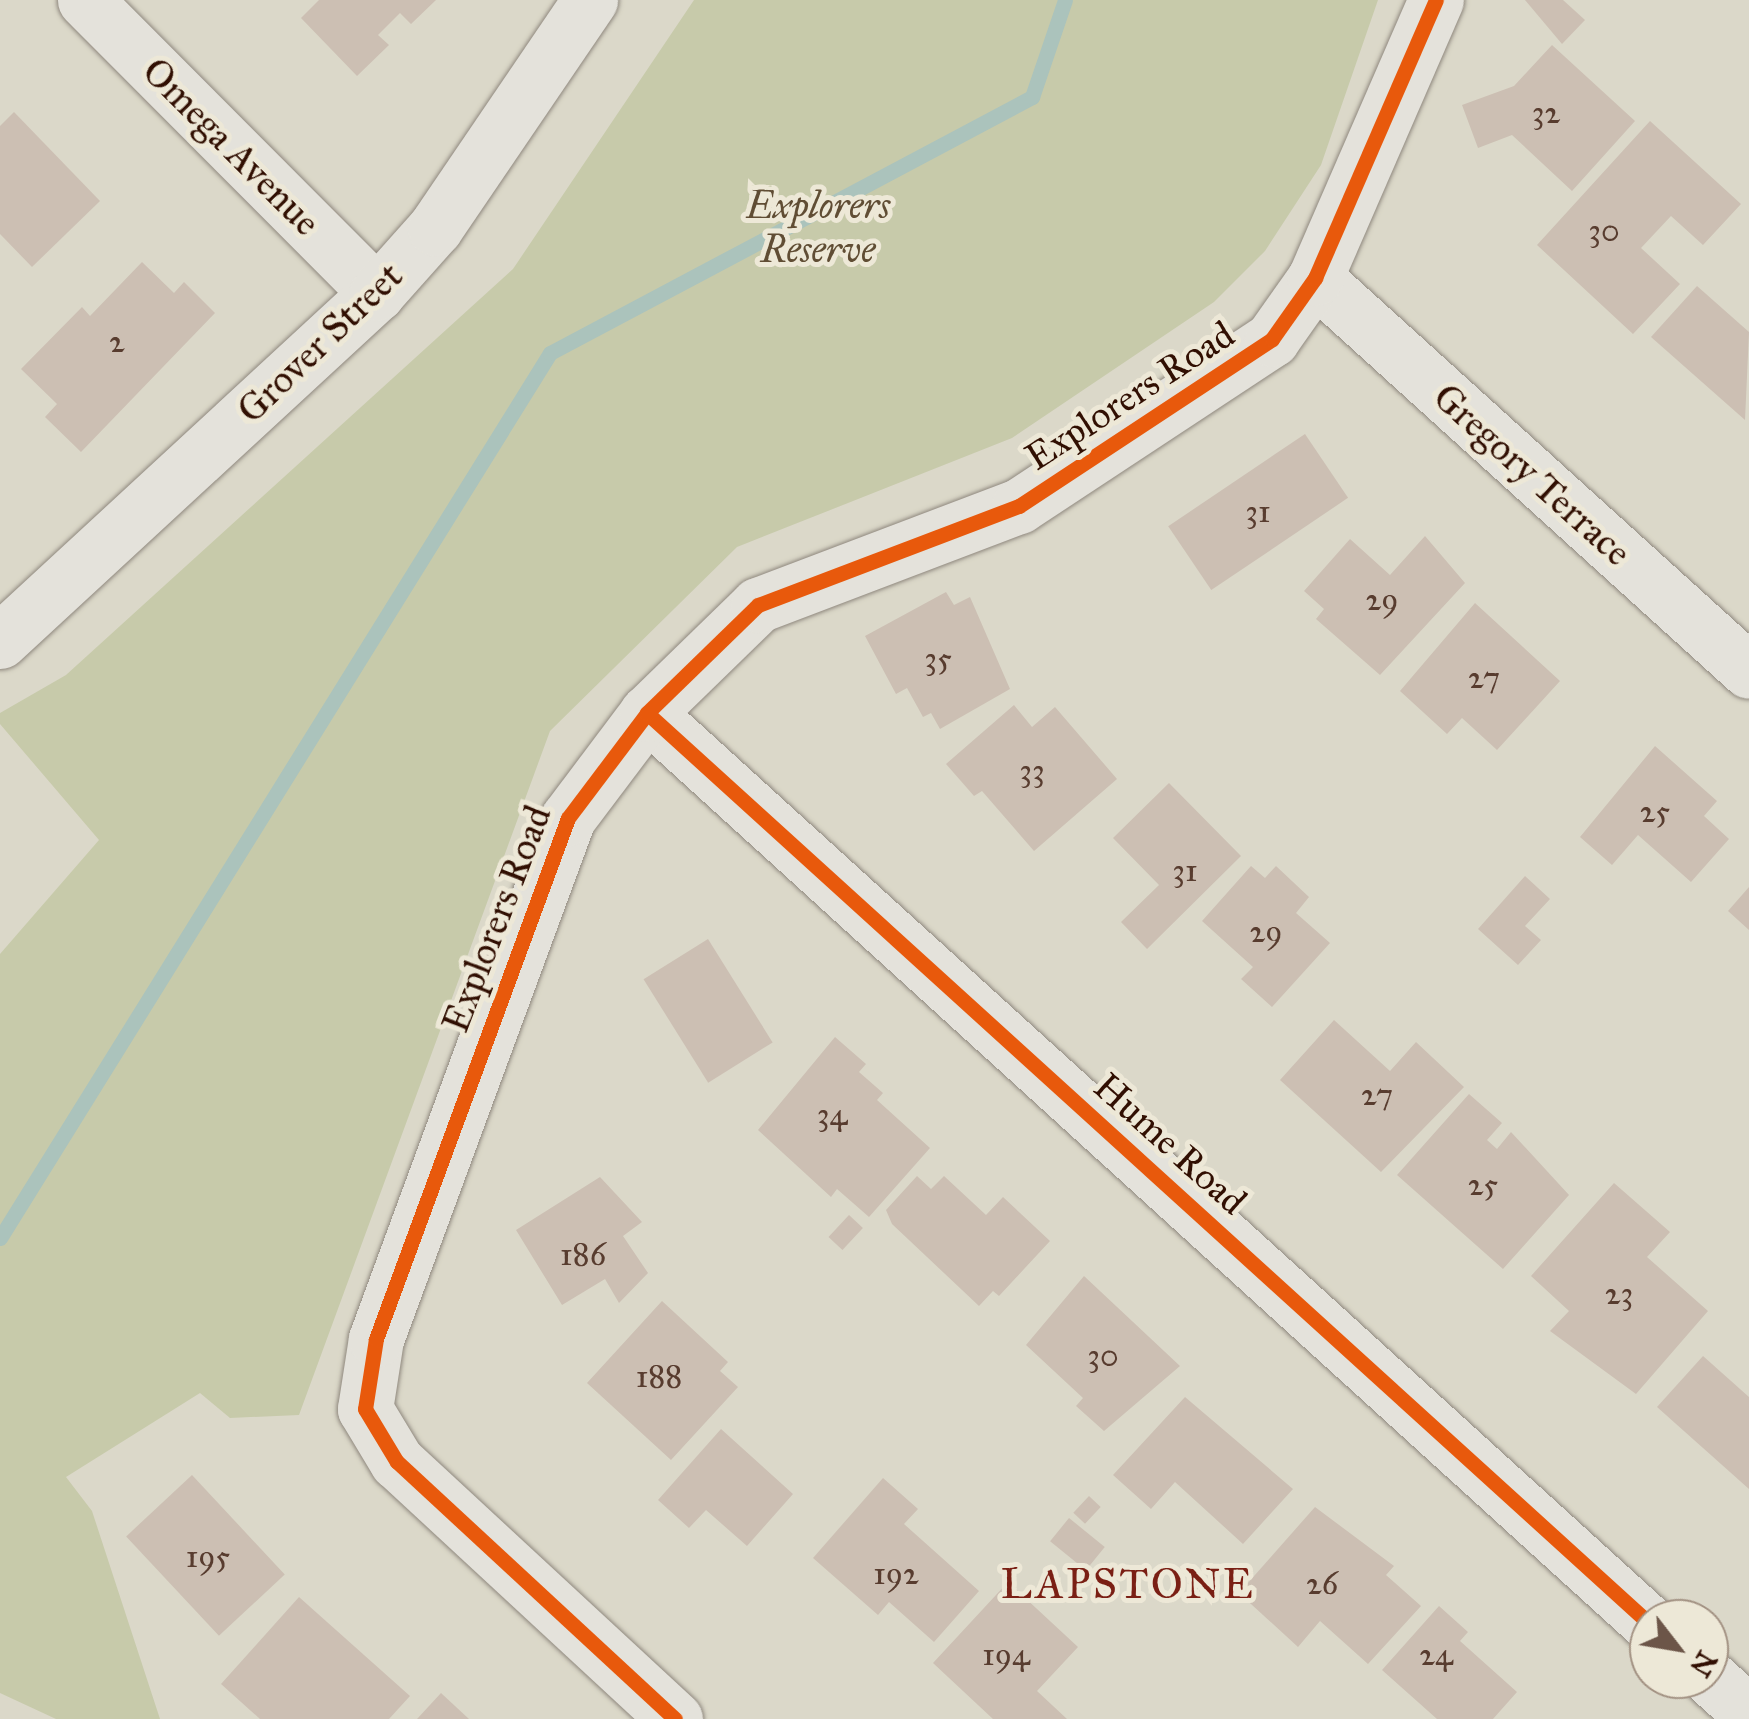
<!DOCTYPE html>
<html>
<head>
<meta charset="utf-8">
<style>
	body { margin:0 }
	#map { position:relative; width:1749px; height:1719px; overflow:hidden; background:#dbd8c9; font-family:"IM FELL Great Primer",serif }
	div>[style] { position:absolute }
	.green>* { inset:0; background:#c7caaa }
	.stream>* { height:15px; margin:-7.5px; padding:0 7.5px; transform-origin:7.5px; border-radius:7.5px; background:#abc3bc }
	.building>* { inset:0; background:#ccbfb3; transform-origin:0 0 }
	.roads { filter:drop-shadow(0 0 2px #8f887e) drop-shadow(0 0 2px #8f887e) }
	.street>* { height:55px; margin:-27.5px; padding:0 27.5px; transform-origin:27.5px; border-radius:27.5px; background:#e4e2db }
	.cycleway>* { height:15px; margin:-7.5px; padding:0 7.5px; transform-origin:7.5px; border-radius:7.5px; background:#e8590c }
	span { translate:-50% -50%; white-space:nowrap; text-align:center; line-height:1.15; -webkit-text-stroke:10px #ede8d7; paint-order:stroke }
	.number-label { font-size:32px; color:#583c2f }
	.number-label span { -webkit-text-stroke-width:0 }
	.street-label { font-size:38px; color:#310f02 }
	.park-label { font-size:38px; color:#604d34; font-style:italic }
	.quarter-label { font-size:42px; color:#7a1f14; letter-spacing:2.5px }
	.north { position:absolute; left:1629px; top:1599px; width:100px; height:100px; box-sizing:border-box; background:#ede8d7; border:2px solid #a29182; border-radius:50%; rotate:121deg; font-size:28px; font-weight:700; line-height:40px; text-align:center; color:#310f02 }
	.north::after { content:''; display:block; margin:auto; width:35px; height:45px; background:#6c5548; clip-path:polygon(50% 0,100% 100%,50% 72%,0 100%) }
</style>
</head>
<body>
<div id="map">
	<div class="green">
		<i style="clip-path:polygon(694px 0,1378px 0,1321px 165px,1265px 251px,1214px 302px,1012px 438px,737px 547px,550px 731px,299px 1415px,230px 1418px,200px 1393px,66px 1477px,92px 1511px,160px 1719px,56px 1719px,0 1693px,0 954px,99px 840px,0 724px,0 713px,66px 675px,513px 269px)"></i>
	</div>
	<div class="stream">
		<i style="left:0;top:1238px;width:1042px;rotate:-58.14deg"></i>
		<i style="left:550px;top:353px;width:546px;rotate:-27.97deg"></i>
		<i style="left:1032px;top:97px;width:102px;rotate:-71.2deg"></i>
	</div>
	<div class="building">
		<i style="clip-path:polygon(319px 0,436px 0,411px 24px,400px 13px,378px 35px,389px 45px,357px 76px,301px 18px)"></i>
		<i style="clip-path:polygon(1525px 0,1563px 0,1585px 20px,1562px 44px)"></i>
		<i style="clip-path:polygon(1552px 45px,1635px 121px,1572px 191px,1512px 135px,1478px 148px,1462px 105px,1514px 86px)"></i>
		<i style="clip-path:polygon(14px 112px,100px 201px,32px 267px,0 234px,0 126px)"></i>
		<i style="clip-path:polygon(1650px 121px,1741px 204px,1703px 245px,1671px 216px,1641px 248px,1680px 284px,1633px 334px,1537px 245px)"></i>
		<i style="clip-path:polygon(142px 262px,174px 293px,184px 282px,215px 313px,81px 452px,45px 417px,57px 404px,21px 369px,82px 307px,90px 316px)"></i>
		<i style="clip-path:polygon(1697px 286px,1749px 332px,1745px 420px,1651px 337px)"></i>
		<i style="left:1305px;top:434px;width:77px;height:165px;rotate:56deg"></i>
		<i style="clip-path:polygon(1425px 536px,1465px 583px,1380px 675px,1316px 619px,1324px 609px,1304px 591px,1350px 539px,1390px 575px)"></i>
		<i style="clip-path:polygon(946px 592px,954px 605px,970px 597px,1010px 689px,940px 729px,931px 713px,923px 717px,907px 688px,896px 694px,865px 636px)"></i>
		<i style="clip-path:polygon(1475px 603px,1560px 681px,1497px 750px,1462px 718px,1447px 734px,1400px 691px)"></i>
		<i style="clip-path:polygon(1014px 705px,1032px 727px,1055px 707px,1117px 779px,1034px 851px,982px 791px,974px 796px,946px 764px)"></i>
		<i style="clip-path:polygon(1655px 746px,1717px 801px,1704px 816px,1729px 839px,1691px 882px,1638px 835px,1612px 865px,1580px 837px)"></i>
		<i style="clip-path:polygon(1169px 783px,1241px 856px,1147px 949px,1121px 922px,1159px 885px,1113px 838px)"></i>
		<i style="clip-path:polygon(1251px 866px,1265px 878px,1276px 866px,1309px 897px,1296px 913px,1330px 943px,1272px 1007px,1241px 979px,1253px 967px,1202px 921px)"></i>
		<i style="clip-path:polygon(1525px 876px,1550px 899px,1525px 926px,1541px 940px,1518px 965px,1478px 929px)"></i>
		<i style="clip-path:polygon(1749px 887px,1749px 930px,1728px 911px)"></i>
		<i style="left:708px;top:939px;width:122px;height:76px;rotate:58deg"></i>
		<i style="clip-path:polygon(1334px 1020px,1390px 1071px,1416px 1042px,1464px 1087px,1381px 1172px,1280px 1080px)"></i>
		<i style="clip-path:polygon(835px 1037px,866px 1064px,859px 1072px,883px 1093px,877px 1100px,930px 1148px,869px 1217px,837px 1189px,831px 1197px,758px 1130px)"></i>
		<i style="clip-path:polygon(1469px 1094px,1502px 1123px,1487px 1140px,1497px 1149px,1511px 1132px,1569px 1195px,1503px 1269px,1397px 1175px)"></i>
		<i style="clip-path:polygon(917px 1176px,931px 1189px,944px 1176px,986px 1215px,1003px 1197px,1050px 1241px,999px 1296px,993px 1291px,979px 1306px,892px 1224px,886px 1210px)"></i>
		<i style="clip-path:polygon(600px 1177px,642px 1222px,623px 1236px,648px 1273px,619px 1303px,605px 1279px,562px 1305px,516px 1230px)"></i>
		<i style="clip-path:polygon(1614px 1183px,1670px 1232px,1647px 1257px,1708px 1311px,1636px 1394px,1550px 1331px,1569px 1311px,1531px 1276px)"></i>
		<i style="left:849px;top:1215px;width:19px;height:30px;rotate:43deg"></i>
		<i style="clip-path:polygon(1084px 1276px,1180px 1366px,1104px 1431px,1076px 1406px,1083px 1398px,1026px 1345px)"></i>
		<i style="clip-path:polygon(662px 1301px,728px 1362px,720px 1371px,738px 1387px,671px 1460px,587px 1383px)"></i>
		<i style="clip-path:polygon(1703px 1356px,1749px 1397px,1749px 1489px,1657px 1407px)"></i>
		<i style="clip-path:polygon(1185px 1397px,1293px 1489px,1243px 1544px,1175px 1482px,1151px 1509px,1113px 1475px)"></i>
		<i style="clip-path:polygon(721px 1429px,793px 1494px,747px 1546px,706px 1510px,689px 1528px,658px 1500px)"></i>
		<i style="left:192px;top:1475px;width:136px;height:90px;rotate:47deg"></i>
		<i style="clip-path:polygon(883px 1478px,918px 1509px,904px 1524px,979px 1591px,934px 1642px,889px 1602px,878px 1615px,813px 1558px)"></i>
		<i style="left:1089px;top:1496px;width:16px;height:23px;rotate:43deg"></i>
		<i style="clip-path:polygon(1315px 1507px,1394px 1566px,1386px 1575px,1421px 1606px,1368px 1664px,1320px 1621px,1298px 1647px,1239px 1593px)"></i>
		<i style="left:1069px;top:1518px;width:46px;height:30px;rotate:39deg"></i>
		<i style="clip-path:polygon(1008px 1582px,1078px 1647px,1037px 1691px,1067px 1719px,993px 1719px,933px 1663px)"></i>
		<i style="clip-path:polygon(299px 1597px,410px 1696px,389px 1719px,260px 1719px,221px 1684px)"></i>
		<i style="clip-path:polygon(1439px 1606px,1468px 1632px,1460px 1641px,1517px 1692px,1493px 1719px,1437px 1719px,1382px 1670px)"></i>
		<i style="clip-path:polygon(441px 1693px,469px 1719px,417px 1719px)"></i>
	</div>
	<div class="roads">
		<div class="street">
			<i style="left:85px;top:0;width:414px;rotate:45.1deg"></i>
			<i style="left:1315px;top:278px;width:585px;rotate:42.16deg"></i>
			<i style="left:0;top:641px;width:513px;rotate:-42.71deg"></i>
			<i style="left:377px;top:293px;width:87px;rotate:-48.3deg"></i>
			<i style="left:435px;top:228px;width:276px;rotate:-55.8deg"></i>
			<i style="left:647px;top:713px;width:1354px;rotate:42.25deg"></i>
			<i style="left:1709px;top:1677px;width:54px;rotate:42deg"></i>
			<i style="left:675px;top:1719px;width:379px;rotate:-137.2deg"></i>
			<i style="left:397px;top:1462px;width:62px;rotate:-121.1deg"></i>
			<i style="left:365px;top:1409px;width:71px;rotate:-81.1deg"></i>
			<i style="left:376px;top:1339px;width:555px;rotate:-69.77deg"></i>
			<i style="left:568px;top:818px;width:131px;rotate:-53deg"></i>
			<i style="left:647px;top:713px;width:155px;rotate:-44.2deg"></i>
			<i style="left:758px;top:605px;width:279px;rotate:-20.8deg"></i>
			<i style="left:1019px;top:506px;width:303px;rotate:-33.4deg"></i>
			<i style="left:1272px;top:339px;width:75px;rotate:-54.8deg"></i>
			<i style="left:1315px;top:278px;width:303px;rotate:-66.5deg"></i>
		</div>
	</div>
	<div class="cycleway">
		<i style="left:647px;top:713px;width:1354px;rotate:42.25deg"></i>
		<i style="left:675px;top:1719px;width:379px;rotate:-137.2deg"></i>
		<i style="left:397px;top:1462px;width:62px;rotate:-121.1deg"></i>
		<i style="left:365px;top:1409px;width:71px;rotate:-81.1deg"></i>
		<i style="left:376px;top:1339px;width:555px;rotate:-69.77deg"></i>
		<i style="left:568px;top:818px;width:131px;rotate:-53deg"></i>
		<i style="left:647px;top:713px;width:155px;rotate:-44.2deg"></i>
		<i style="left:758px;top:605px;width:279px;rotate:-20.8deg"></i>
		<i style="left:1019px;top:506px;width:303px;rotate:-33.4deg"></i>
		<i style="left:1272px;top:339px;width:75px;rotate:-54.8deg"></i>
		<i style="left:1315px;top:278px;width:303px;rotate:-66.5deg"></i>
	</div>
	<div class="number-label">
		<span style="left:1546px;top:113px">32</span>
		<span style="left:1604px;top:231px">30</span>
		<span style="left:117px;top:342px">2</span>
		<span style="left:1258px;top:512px">31</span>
		<span style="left:1382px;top:600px">29</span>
		<span style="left:938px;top:659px">35</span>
		<span style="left:1484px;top:678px">27</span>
		<span style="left:1032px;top:771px">33</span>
		<span style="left:1655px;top:812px">25</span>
		<span style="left:1185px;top:871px">31</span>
		<span style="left:1266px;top:932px">29</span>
		<span style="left:1377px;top:1095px">27</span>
		<span style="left:832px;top:1115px">34</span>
		<span style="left:1483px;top:1185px">25</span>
		<span style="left:583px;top:1255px">186</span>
		<span style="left:1619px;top:1294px">23</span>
		<span style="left:1103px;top:1356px">30</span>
		<span style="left:659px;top:1377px">188</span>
		<span style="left:208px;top:1557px">195</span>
		<span style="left:896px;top:1574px">192</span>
		<span style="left:1322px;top:1584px">26</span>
		<span style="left:1006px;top:1655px">194</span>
		<span style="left:1436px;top:1655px">24</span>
	</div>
	<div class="street-label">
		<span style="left:231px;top:147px;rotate:45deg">Omega Avenue</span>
		<span style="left:320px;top:343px;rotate:-44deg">Grover Street</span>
		<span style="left:1130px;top:396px;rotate:-33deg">Explorers Road</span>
		<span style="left:1532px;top:475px;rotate:42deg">Gregory Terrace</span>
		<span style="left:497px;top:919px;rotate:-69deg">Explorers Road</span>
		<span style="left:1170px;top:1144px;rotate:42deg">Hume Road</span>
	</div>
	<div class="park-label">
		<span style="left:818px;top:228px">Explorers<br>Reserve</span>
	</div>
	<div class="quarter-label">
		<span style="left:1128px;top:1584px">LAPSTONE</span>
	</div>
	<div class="north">N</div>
</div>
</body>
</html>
